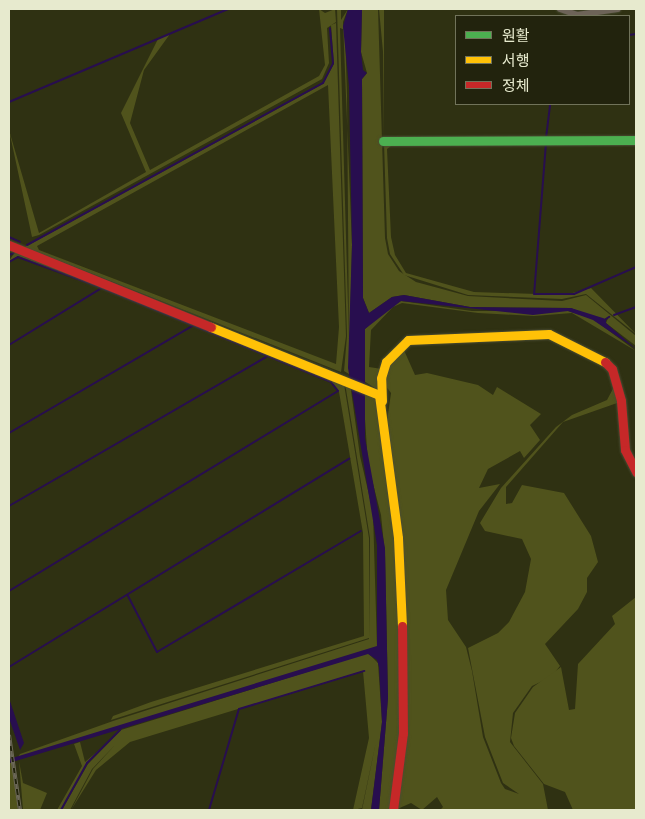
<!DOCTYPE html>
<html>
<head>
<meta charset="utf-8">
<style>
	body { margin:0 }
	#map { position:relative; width:645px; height:819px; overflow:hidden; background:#2f3112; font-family:Ubuntu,"Noto Sans KR",sans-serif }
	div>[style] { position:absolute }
	.green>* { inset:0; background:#50531c }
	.water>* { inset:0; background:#280e4f }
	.stream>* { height:2px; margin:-1px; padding:0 1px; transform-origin:1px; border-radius:1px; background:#280e4f }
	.roads { filter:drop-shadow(0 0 1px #4a4c33) drop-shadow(0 0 1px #4a4c33) }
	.street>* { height:6px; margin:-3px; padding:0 3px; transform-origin:3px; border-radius:3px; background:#6d6358 }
	.fast>* { height:9px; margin:-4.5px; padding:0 4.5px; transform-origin:4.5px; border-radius:4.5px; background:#4caf50 }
	.slow>* { height:9px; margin:-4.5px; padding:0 4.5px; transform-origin:4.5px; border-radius:4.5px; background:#ffc107 }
	.jam>* { height:9px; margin:-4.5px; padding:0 4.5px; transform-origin:4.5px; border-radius:4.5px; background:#c62828 }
	.rail>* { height:4px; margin-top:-2px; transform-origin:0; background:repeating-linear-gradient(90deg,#22230d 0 5.5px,#6c6858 0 11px); box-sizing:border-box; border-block:1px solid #6c6858 }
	span { translate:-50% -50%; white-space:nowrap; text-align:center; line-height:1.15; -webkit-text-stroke:5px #22230d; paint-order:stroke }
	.frame { position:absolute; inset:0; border:10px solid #e7eace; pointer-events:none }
	.legend { position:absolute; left:455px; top:15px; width:175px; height:90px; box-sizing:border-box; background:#22230d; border:1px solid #71735a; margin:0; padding:6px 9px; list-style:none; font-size:15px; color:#e7eace }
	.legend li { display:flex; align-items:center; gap:10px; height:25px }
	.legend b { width:25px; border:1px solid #71735a }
</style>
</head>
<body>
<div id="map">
	<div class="green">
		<i style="clip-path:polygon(319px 9px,325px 13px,335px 9px,336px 22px,327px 28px,329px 63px,322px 79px,39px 235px,32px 237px,9px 130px,39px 233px,146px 172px,121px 113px,158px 39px,170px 34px,144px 70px,130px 123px,150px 170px,319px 76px,325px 65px)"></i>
		<i style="clip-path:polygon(evenodd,337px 9px,341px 9px,341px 20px,348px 9px,343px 22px,352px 245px,349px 374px,344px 371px,347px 336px,337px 9px,340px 28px,345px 30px,347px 95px,349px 340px,340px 28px)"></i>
		<i style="clip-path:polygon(362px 9px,378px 9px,385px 238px,388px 254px,399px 271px,416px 282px,468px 296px,562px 301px,586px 295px,636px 336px,636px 346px,606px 323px,609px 316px,602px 321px,571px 308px,470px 307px,404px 295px,392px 297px,369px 313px,363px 298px,362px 79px,367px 73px,361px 52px)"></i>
		<i style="clip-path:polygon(379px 9px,384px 9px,384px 140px,383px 52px)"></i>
		<i style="clip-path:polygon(evenodd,336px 23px,346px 336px,341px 372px,25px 247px,323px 84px,334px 64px,331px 25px,336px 23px,328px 85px,339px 327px,336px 364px,39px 250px,37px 246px,328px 85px)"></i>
		<i style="clip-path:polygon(384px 143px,395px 143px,387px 149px,391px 237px,395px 255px,406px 273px,474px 292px,565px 295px,591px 288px,636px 334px,586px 294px,562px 299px,468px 295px,404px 275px,390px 254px,387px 238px)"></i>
		<i style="clip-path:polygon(15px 252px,344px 384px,369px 538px,369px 638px,111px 720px,113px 716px,151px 702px,364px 636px,363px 533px,339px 392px,331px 382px,97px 286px,18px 256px,9px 261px)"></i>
		<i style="clip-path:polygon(401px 301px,472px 311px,568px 311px,593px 319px,636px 351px,572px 313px,534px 316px,478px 313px,402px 303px,393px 307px,371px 330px,369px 367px,382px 369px,378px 390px,364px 381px,365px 329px,388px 308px)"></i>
		<i style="clip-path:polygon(403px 348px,415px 375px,427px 373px,478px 385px,493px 395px,497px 387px,541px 414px,530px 425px,540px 440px,524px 458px,520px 451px,488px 469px,479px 488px,500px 484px,479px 511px,446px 590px,448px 620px,466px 647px,472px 671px,483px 737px,501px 783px,505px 789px,519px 794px,503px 783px,485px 737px,468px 648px,498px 633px,509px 622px,525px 592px,531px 559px,522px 539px,485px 531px,480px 523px,501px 488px,556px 427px,572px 415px,607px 400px,616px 383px,620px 402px,563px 422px,506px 487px,506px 504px,512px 503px,522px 485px,564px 493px,591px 536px,598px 562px,587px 578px,587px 592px,578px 609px,545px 644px,560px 666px,551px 677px,532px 686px,513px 713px,510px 742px,543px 784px,548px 810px,440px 810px,443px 807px,437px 797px,422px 810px,411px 803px,395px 810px,401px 778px,404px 623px,386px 428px,391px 393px,385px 385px,385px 369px)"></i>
		<i style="clip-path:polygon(345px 383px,350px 383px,360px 456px,373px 512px,377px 647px,16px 760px,20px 754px,113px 721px,369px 639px,370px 538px)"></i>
		<i style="clip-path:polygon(363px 389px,376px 400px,397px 557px,400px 729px,390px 810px,379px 810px,388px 698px,385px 555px,381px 515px,368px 464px)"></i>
		<i style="clip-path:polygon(636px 597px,636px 810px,573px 810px,565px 792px,544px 784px,514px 746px,511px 738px,515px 713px,533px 687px,561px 667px,569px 710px,575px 709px,578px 664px,615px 624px,612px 616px)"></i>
		<i style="clip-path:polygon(368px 653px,378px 663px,382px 722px,371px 810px,362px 810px,376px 742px,362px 808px,353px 810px,369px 738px,363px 671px,130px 742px,96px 770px,71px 810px,93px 769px,115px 745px,92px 769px,70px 810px,62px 810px,88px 764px,121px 730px)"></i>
		<i style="clip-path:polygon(112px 739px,87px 763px,61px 810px,57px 810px,82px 766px,74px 744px,80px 742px,85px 762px)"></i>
		<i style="clip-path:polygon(19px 761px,23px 783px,47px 793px,40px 810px,23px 810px)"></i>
		<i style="clip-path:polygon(13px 762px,12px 766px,18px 810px,10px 810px,9px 763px)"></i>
	</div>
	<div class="water">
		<i style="clip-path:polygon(348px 9px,362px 9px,361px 52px,363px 70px,367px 73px,362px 79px,363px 298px,369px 313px,392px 297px,404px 295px,470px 307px,571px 308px,606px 319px,606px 323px,636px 349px,593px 320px,568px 311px,533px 315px,401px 301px,365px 329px,365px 438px,385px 548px,388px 698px,379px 810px,371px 810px,382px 722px,379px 667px,377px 660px,368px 654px,9px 763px,9px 759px,377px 646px,377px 545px,348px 368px,352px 245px,349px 86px,343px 26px)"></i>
		<i style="clip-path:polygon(9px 698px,24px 743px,20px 750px,9px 718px)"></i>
	</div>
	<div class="stream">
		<i style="left:629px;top:35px;width:7px;rotate:-8deg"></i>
		<i style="left:9px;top:102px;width:238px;rotate:-23deg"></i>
		<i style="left:546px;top:138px;width:34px;rotate:-83deg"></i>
		<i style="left:546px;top:143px;width:151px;rotate:94.5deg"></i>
		<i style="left:534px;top:294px;width:40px"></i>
		<i style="left:574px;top:294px;width:68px;rotate:-23.5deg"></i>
		<i style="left:9px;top:237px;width:12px;rotate:24deg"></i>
		<i style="left:27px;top:245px;width:337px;rotate:-28.7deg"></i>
		<i style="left:323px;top:83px;width:22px;rotate:-63deg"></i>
		<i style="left:333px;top:63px;width:35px;rotate:-95deg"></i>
		<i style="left:9px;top:255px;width:5px;rotate:-22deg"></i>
		<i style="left:9px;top:262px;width:10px;rotate:-29deg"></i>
		<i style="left:18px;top:257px;width:84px;rotate:20.2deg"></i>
		<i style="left:97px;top:286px;width:253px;rotate:22.3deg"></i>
		<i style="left:331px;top:382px;width:11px;rotate:52deg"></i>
		<i style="left:338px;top:391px;width:385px;rotate:148.7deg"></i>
		<i style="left:614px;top:315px;width:23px;rotate:-20deg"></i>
		<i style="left:606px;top:319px;width:4px;rotate:-34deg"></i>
		<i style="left:9px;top:345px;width:107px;rotate:-31.6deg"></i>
		<i style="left:9px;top:433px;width:212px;rotate:-30.3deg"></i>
		<i style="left:9px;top:506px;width:297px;rotate:-30.1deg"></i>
		<i style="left:128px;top:596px;width:63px;rotate:62.6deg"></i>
		<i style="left:157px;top:652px;width:237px;rotate:-30.7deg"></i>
		<i style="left:9px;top:667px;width:399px;rotate:-31.5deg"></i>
		<i style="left:61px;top:810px;width:54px;rotate:-61deg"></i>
		<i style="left:87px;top:763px;width:47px;rotate:-45deg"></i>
		<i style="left:209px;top:810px;width:105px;rotate:-73.5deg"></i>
		<i style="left:239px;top:709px;width:131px;rotate:-16.9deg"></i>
	</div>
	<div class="roads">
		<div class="street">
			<i style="left:560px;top:9px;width:18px;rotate:19deg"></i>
			<i style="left:577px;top:15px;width:41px;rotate:-8.3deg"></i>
		</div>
		<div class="fast">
			<i style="left:383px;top:141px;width:253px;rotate:-0.2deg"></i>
		</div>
		<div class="slow">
			<i style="left:211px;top:327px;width:181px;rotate:22deg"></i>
			<i style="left:379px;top:395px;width:144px;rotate:82.4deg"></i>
			<i style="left:398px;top:538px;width:88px;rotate:87.4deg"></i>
			<i style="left:382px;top:401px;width:23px;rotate:-92deg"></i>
			<i style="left:381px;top:378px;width:17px;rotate:-73deg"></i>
			<i style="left:386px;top:362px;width:31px;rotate:-45deg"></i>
			<i style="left:408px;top:340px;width:141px;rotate:-2.4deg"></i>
			<i style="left:549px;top:334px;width:63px;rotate:26.6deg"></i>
		</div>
		<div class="jam">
			<i style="left:9px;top:245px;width:218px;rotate:22.1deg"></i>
			<i style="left:605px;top:362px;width:10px;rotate:45deg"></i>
			<i style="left:612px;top:369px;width:33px;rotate:74deg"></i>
			<i style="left:621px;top:401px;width:49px;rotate:85.3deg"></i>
			<i style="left:625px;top:450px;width:25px;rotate:63deg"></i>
			<i style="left:393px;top:810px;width:78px;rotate:-82.6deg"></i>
			<i style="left:403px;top:733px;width:107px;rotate:-90.5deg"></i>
		</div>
	</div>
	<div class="rail">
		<i style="left:9px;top:735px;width:76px;rotate:81.7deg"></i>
	</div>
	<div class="frame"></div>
	<ul class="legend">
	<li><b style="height:6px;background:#4caf50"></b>원활</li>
	<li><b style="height:6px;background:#ffc107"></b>서행</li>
	<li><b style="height:6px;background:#c62828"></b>정체</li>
	</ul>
</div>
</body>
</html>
